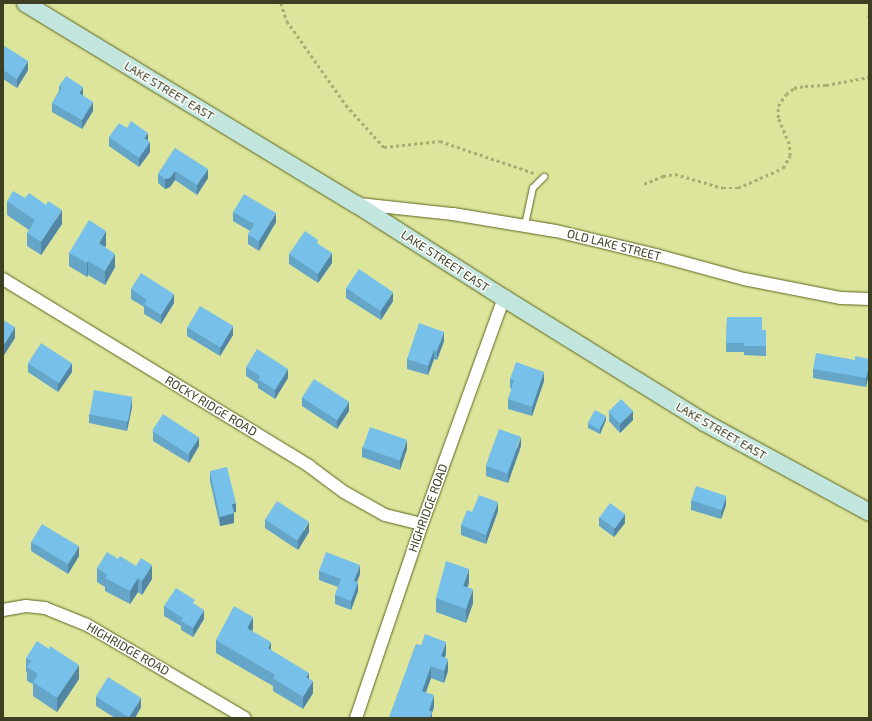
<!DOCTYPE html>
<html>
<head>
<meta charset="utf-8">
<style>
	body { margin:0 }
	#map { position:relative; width:872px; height:721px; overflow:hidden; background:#dde59c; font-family:"Exo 2",sans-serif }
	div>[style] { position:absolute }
	.path>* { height:2.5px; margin-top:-1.25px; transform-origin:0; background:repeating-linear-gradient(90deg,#a7ad73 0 3px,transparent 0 6px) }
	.roads { filter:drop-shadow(0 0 1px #5d631a) drop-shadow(0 0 1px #5d631a) }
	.service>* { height:6px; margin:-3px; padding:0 3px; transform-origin:3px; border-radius:3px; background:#fff }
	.minor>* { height:12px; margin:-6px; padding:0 6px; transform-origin:6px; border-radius:6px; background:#fff }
	.secondary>* { height:17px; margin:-8.5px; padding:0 8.5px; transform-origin:8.5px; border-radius:8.5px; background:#c2e6de }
	.wall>* { inset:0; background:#65a5c8 }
	.shaded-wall>* { inset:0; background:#5386a3 }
	.building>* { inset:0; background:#76c0e9; transform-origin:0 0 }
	span { translate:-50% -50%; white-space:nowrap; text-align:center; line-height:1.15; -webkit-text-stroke:3px #fff; paint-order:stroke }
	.street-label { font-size:12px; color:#3c3f21 }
	.frame { position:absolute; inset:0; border:4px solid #3c3f21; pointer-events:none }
</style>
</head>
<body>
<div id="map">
	<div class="path">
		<i style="left:281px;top:3px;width:19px;rotate:72deg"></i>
		<i style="left:287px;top:21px;width:103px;rotate:54.9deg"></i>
		<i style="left:346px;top:105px;width:57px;rotate:47.9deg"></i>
		<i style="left:384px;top:147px;width:56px;rotate:-6.1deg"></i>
		<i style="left:440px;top:141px;width:99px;rotate:18.8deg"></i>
		<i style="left:869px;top:15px;width:6px;rotate:90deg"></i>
		<i style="left:644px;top:184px;width:21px;rotate:-23deg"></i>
		<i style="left:663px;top:176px;width:12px;rotate:-9deg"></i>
		<i style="left:675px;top:174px;width:50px;rotate:16.3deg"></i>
		<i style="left:723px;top:188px;width:15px"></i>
		<i style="left:738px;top:188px;width:49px;rotate:-24deg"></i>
		<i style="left:783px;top:168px;width:14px;rotate:-60deg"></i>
		<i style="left:790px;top:156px;width:12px;rotate:-95deg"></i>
		<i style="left:789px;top:144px;width:28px;rotate:-113deg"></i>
		<i style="left:778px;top:118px;width:12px;rotate:-90deg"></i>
		<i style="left:778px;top:106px;width:14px;rotate:-56deg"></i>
		<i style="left:786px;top:94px;width:10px;rotate:-37deg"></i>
		<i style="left:794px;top:88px;width:11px;rotate:-10deg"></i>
		<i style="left:805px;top:86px;width:21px;rotate:-3deg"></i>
		<i style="left:826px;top:85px;width:44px;rotate:-10.5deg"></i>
	</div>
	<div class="roads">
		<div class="service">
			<i style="left:525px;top:225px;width:38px;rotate:-78deg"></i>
			<i style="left:533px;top:188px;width:16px;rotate:-45deg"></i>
		</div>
		<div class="minor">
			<i style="left:359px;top:204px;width:95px;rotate:6.1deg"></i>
			<i style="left:453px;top:214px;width:104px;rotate:9.4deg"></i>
			<i style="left:556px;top:231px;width:103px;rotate:13.5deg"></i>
			<i style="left:656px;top:255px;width:91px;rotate:15.3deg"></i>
			<i style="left:744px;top:279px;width:99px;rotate:11.1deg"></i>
			<i style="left:841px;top:298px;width:28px;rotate:2deg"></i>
			<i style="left:3px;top:279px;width:359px;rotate:31.4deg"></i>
			<i style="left:309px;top:466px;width:44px;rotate:36.6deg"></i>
			<i style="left:344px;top:492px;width:47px;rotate:29.3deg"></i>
			<i style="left:385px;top:515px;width:38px;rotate:14deg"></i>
			<i style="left:3px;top:610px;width:23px;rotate:-10deg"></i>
			<i style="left:26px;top:606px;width:19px;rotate:6deg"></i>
			<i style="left:45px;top:608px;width:45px;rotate:22deg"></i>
			<i style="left:87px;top:625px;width:183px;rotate:30.5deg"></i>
			<i style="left:356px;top:718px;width:205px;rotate:-71.2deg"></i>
			<i style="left:422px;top:524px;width:240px;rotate:-70.1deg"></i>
		</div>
		<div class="secondary">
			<i style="left:25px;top:3px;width:387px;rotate:31.3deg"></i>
			<i style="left:356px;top:204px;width:175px;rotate:32.4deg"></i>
			<i style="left:504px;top:298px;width:235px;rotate:31.8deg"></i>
			<i style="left:704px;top:422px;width:188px;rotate:28.6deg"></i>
		</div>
	</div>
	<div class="wall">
		<i style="clip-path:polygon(3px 45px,28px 70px,17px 88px,3px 79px)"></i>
		<i style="clip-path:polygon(59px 86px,83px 95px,93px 111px,82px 129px,52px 112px,52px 103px,59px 91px)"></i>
		<i style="clip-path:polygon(127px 128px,148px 141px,150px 152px,139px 167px,109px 146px,109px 137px)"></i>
		<i style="clip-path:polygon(175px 148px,208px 178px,197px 195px,175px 180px,170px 187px,165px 189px,158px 183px,158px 174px)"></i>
		<i style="clip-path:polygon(7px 201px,62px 224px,41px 255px,27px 246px,27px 233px,29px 230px,7px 215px)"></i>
		<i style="clip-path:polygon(233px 212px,276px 222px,259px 251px,248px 244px,248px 235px,250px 231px,233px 221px)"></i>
		<i style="clip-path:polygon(318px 244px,332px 263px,318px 283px,289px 264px,289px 254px)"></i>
		<i style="clip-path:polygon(106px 245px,105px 247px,115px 267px,105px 285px,88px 275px,87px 277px,69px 266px,69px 253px)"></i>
		<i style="clip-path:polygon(346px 288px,393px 301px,381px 320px,346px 298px)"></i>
		<i style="clip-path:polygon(131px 289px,174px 303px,161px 324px,144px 314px,144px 307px,131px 299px)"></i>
		<i style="clip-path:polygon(727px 317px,762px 330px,766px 330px,766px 356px,744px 355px,744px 352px,726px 352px)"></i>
		<i style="clip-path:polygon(187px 327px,233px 335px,220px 356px,187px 336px)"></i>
		<i style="clip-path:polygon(444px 341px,437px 360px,434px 359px,428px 375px,407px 369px,407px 359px)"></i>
		<i style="clip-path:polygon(869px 359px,866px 387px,813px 378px,813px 369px,855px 360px)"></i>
		<i style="clip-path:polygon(28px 363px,72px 372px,58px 392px,28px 372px)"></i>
		<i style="clip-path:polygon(246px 367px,288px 378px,275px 399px,258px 388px,258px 384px,246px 376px)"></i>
		<i style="clip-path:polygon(510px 379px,544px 381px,532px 416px,508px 409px,508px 399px,512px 389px,510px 388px)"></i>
		<i style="clip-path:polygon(302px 397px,349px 411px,337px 429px,302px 406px)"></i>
		<i style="clip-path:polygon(132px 407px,127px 431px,89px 423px,89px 414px)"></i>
		<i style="clip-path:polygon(609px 412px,633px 420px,620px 433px,609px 421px)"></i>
		<i style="clip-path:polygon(606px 420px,600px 434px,588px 428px,588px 423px)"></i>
		<i style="clip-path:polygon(153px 431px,199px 446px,189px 463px,153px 441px)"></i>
		<i style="clip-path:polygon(521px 446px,508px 483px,486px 476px,486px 466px)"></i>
		<i style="clip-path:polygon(362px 447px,407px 449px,400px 470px,362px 457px)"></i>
		<i style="clip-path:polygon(210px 471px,236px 512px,234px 512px,234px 523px,220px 526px,210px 481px)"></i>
		<i style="clip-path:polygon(691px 500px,726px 505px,721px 519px,691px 510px)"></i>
		<i style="clip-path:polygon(498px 511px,486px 544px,461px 535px,461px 525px,472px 512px)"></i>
		<i style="clip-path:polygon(599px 517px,625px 523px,614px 537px,599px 526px)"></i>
		<i style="clip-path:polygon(265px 519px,309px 532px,298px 550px,265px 528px)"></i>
		<i style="clip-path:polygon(31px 542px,79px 556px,68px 574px,31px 551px)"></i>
		<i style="clip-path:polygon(118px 559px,152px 579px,142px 595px,138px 592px,130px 604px,105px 591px,105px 587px,97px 582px,97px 568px)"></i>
		<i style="clip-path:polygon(319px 571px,360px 574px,357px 582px,358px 591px,351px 610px,335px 604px,335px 595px,338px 587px,319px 580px)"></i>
		<i style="clip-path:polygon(469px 583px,467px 587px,473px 603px,466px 623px,436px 612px,436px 598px)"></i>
		<i style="clip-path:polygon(195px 604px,204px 619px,193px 637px,181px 630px,181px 626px,164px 616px,164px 606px)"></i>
		<i style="clip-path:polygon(253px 629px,252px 631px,271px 650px,309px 678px,313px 693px,303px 709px,273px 691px,273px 686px,216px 653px,216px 640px)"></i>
		<i style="clip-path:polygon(416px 644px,446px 654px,445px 657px,448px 671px,444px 683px,431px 678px,426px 692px,434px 707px,432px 713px,432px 718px,389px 718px)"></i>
		<i style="clip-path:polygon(26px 658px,79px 679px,57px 712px,33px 696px,33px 684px,27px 681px,27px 673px,26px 672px)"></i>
		<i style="clip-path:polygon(96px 697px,141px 707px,135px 718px,115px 718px,96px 706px)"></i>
	</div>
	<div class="shaded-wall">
		<i style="clip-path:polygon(28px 61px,28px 70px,17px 88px,17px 79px)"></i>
		<i style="clip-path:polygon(83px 87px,83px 96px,79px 93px)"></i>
		<i style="clip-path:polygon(93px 102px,93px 111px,82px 129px,82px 120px)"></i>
		<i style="clip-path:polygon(148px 133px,148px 142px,144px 138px)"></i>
		<i style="clip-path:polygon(150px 142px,150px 152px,139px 167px,139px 158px)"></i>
		<i style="clip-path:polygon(208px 169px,208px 178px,197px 195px,197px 185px)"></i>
		<i style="clip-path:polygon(175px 171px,175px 180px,170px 187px,165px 189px,165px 179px)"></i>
		<i style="clip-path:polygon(62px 210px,62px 224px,41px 255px,41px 242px)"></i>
		<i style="clip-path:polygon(276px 213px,276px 222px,259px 251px,259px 241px)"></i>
		<i style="clip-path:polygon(106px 231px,106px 245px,99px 257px,99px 243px)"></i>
		<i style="clip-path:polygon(332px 253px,332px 263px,318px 283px,318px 274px)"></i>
		<i style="clip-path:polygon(115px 254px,115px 267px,105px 285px,105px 271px)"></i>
		<i style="clip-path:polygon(88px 261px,88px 275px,87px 277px,87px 263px)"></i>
		<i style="clip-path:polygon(393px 292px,393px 301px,381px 320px,381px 311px)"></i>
		<i style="clip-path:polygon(174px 294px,174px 303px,161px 324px,161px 315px)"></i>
		<i style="clip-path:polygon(233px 326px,233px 335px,220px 356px,220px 347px)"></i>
		<i style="clip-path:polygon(15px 327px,15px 338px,3px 357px,3px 346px)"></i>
		<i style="clip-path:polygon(444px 332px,444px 341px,437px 360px,437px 351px)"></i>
		<i style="clip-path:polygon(434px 350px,434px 359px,428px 375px,428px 366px)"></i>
		<i style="clip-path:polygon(72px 363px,72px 372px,58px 392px,58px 383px)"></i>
		<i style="clip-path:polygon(869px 365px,869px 375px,866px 387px,866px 378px)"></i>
		<i style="clip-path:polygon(288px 369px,288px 378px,275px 399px,275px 390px)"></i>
		<i style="clip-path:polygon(544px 372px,544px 381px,532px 416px,532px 407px)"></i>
		<i style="clip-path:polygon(132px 397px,132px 407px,127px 431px,127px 422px)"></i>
		<i style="clip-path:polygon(349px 402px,349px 411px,337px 429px,337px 420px)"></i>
		<i style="clip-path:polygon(633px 411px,633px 420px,620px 433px,620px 424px)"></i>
		<i style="clip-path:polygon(606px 416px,606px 420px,600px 434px,600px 429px)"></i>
		<i style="clip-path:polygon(199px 437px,199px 446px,189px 463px,189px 454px)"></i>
		<i style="clip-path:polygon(521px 437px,521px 446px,508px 483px,508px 474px)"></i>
		<i style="clip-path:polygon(407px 440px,407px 449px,400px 470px,400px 461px)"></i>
		<i style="clip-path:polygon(726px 496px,726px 505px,721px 519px,721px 510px)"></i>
		<i style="clip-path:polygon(498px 502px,498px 511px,486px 544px,486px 535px)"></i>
		<i style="clip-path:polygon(236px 503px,236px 512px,232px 513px,232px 504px)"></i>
		<i style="clip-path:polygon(234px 513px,234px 523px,220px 526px,220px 517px)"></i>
		<i style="clip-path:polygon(625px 514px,625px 523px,614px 537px,614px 528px)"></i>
		<i style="clip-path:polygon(309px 522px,309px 532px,298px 550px,298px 541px)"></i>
		<i style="clip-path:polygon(79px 546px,79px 556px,68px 574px,68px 565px)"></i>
		<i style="clip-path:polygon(152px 565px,152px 579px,142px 595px,142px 581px)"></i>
		<i style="clip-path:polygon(360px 565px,360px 574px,354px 590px,354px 581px)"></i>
		<i style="clip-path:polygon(469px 569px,469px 583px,463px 599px,463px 586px)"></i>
		<i style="clip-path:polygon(138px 578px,138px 592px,130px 604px,130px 591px)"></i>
		<i style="clip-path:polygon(358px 582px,358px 591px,351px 610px,351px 601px)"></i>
		<i style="clip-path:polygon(473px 589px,473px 603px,466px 623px,466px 609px)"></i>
		<i style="clip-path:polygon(204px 610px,204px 619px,193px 637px,193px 628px)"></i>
		<i style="clip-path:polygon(253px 617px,253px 629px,247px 640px,247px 628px)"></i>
		<i style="clip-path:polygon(271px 642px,271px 654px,268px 648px)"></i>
		<i style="clip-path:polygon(446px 642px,446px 654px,441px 668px,441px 656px)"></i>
		<i style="clip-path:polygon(448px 659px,448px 671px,444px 683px,444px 671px)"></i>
		<i style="clip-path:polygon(79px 665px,79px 679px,57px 712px,57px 698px)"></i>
		<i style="clip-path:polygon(431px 666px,431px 678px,422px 703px,422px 691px)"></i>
		<i style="clip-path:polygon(309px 673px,309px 685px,306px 677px)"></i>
		<i style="clip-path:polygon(313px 681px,313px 693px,303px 709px,303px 697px)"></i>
		<i style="clip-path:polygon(434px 695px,434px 707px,432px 713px,432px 718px,429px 718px,429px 710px)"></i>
		<i style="clip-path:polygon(141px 698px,141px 707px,135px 718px,129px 718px)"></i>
	</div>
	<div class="building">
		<i style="clip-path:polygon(3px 45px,28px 61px,17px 79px,3px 70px)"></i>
		<i style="clip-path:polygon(66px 76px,83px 87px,79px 93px,93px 102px,82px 120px,52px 103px,62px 88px,59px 86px)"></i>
		<i style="clip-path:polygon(131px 121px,148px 133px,144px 138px,150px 142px,139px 158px,109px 137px,119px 123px,127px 128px)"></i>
		<i style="clip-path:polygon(175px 148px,208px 169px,197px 185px,175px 171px,170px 178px,165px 179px,158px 174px)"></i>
		<i style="clip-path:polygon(13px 191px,25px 198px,29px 193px,46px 205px,48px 201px,62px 210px,41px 242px,27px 233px,35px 220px,7px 201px)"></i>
		<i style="clip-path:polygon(244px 194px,276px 213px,259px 241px,248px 235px,254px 224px,233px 212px)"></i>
		<i style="clip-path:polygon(89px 220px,106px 231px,99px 243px,115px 254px,105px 271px,88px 261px,87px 263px,69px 253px)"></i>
		<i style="clip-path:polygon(305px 231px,318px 240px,317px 243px,332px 253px,318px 274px,289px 254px)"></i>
		<i style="left:359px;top:269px;width:41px;height:23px;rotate:34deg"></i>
		<i style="clip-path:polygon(141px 273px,174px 294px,161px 315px,144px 304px,147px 300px,131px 289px)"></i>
		<i style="left:200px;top:306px;width:39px;height:25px;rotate:31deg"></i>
		<i style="clip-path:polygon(727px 317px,762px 317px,762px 330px,766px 330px,766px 346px,744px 346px,744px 343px,726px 343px)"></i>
		<i style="clip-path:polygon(3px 320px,15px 327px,3px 346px)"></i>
		<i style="clip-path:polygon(419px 323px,444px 332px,437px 351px,434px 350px,428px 366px,407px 359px)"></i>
		<i style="left:41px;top:343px;width:37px;height:24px;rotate:33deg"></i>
		<i style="clip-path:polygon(257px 349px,288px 369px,275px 390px,258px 379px,260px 376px,246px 367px)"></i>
		<i style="clip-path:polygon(816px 353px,855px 360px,855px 356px,869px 359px,869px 365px,866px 378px,813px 369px)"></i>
		<i style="clip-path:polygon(516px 362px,544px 372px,532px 407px,508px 399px,514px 380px,510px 379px)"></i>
		<i style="left:314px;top:379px;width:42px;height:22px;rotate:33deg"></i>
		<i style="left:94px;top:390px;width:39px;height:25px;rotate:10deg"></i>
		<i style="left:621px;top:399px;width:17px;height:18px;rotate:45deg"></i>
		<i style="left:595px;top:410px;width:13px;height:15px;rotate:29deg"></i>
		<i style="left:163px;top:414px;width:43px;height:20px;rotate:33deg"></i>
		<i style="left:370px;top:427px;width:39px;height:22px;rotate:19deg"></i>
		<i style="left:499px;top:429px;width:23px;height:39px;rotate:20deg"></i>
		<i style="clip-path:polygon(227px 467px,236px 503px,232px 504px,234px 513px,220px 517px,210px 471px)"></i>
		<i style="left:696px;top:486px;width:32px;height:15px;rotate:18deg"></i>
		<i style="clip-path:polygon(479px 495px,498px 502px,486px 535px,461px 525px,467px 510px,472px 512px)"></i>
		<i style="left:277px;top:501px;width:38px;height:22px;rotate:33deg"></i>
		<i style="left:610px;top:503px;width:19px;height:18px;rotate:36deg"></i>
		<i style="left:42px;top:524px;width:43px;height:21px;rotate:31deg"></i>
		<i style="clip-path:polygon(107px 552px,118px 559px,120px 556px,136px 566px,141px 558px,152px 565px,142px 581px,138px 578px,130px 591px,105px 578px,107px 575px,97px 568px)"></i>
		<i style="clip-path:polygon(326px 552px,360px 565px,354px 581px,358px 582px,351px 601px,335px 595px,341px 579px,319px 571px)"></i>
		<i style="clip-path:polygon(446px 561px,469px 569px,463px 586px,473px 589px,466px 609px,436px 598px)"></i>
		<i style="clip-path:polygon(176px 588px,195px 600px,193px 603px,204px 610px,193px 628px,181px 621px,183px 618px,164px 606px)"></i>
		<i style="clip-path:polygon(234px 606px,253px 617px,247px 628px,271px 642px,268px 648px,309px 673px,306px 677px,313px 681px,303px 697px,273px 678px,275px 675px,216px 640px)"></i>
		<i style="clip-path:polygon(425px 634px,446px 642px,441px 656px,448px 659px,444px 671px,431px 666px,422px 691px,434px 695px,429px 710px,432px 712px,430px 718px,389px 718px,416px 644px,421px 646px)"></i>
		<i style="clip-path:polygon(37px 641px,49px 649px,50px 646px,79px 665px,57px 698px,33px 682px,38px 674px,27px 667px,31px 661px,26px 658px)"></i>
		<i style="left:108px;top:677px;width:39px;height:23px;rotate:32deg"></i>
	</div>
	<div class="street-label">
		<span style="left:169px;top:91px;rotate:31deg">LAKE STREET EAST</span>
		<span style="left:614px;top:245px;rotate:14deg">OLD LAKE STREET</span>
		<span style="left:445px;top:261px;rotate:33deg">LAKE STREET EAST</span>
		<span style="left:211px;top:406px;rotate:31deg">ROCKY RIDGE ROAD</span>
		<span style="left:721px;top:431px;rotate:30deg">LAKE STREET EAST</span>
		<span style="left:428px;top:508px;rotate:-70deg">HIGHRIDGE ROAD</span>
		<span style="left:128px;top:649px;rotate:30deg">HIGHRIDGE ROAD</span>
	</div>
	<div class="frame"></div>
</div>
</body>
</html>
